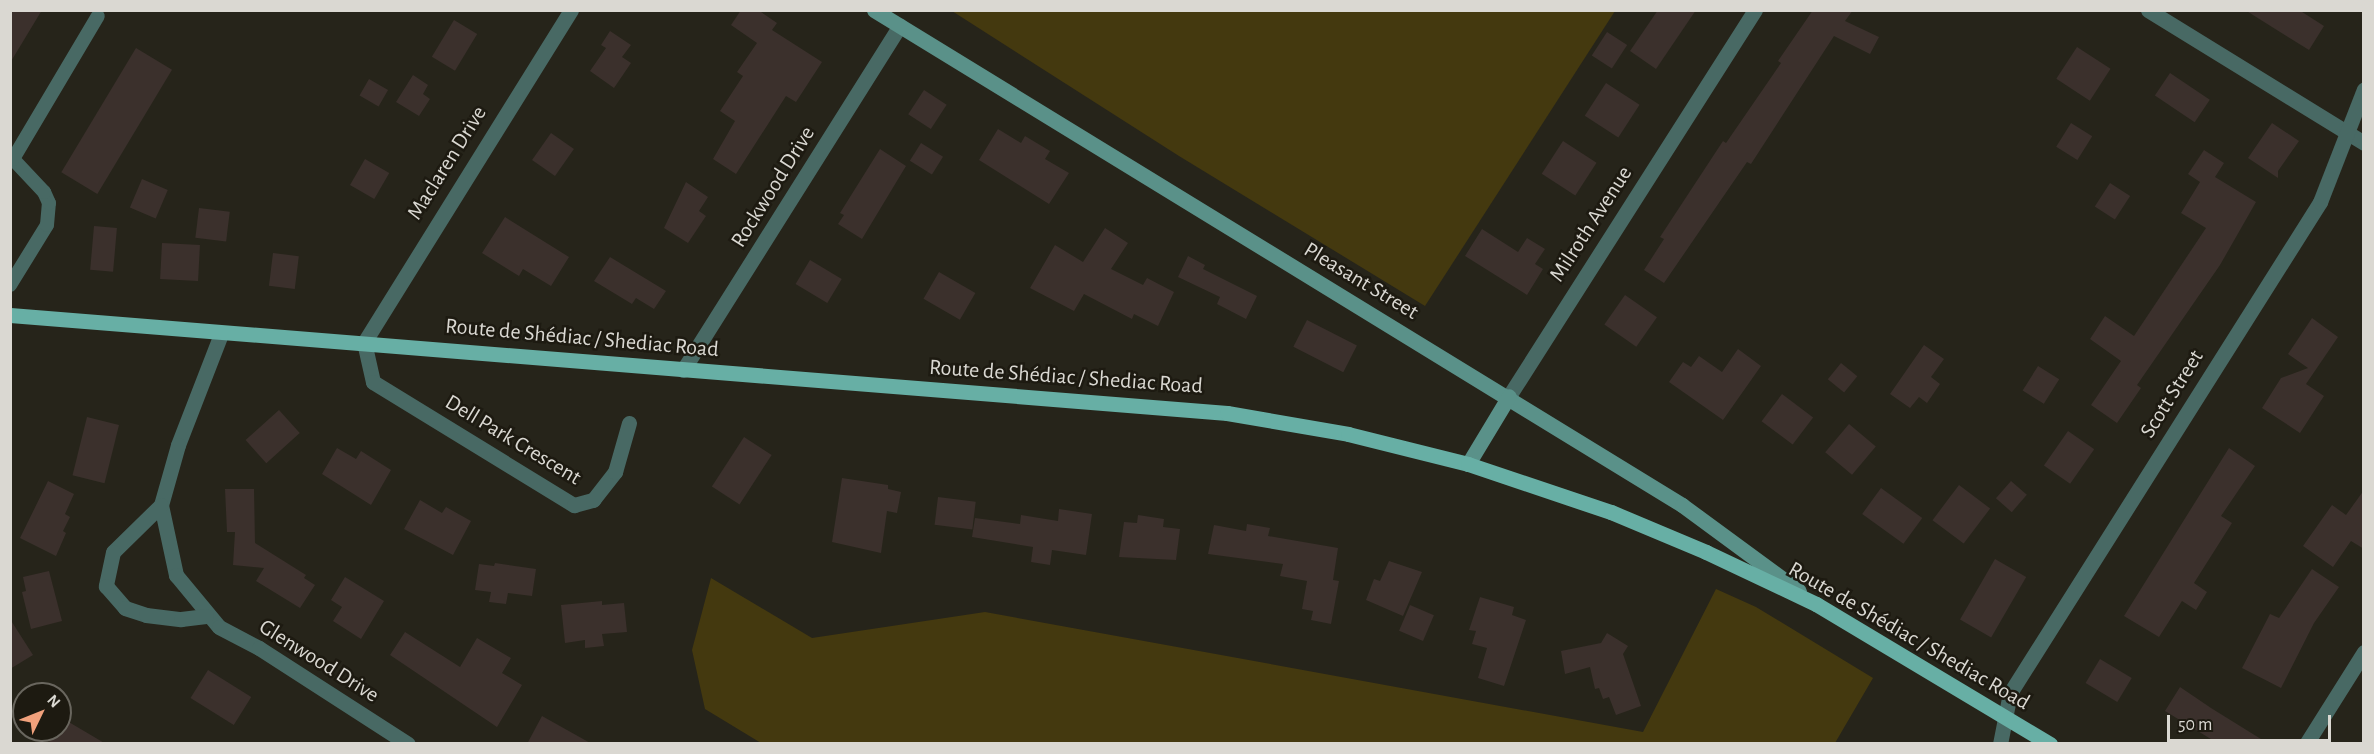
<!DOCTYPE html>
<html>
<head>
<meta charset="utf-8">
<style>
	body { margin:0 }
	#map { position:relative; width:2374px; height:754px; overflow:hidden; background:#26241a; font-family:"Alegreya Sans",sans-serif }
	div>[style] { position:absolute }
	.green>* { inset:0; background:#44390f }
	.building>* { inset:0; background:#3b302c; transform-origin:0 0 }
	.lane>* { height:14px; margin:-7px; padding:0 7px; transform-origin:7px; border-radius:7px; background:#486964 }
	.street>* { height:15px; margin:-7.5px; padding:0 7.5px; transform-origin:7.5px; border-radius:7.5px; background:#486964 }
	.secondary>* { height:15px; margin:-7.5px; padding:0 7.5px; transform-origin:7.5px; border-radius:7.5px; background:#5a9189 }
	.primary>* { height:15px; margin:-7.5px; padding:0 7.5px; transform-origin:7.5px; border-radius:7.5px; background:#67afa5 }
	span { translate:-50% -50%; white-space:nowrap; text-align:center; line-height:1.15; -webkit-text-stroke:5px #1d1a11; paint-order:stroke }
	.street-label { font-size:22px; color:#dad8d2 }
	.frame { position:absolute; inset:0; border:12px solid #dad8d2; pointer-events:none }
	.north { position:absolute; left:12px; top:682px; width:60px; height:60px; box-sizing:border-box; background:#1d1a11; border:2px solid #69665e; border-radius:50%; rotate:47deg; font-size:16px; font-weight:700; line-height:24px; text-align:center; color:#dad8d2 }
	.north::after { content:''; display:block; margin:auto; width:21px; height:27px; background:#f1a17c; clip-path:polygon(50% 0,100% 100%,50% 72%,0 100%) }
	.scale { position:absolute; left:2167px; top:715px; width:164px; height:27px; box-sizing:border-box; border:3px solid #dad8d2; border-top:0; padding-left:8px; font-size:18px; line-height:21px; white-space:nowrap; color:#dad8d2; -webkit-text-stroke:4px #1d1a11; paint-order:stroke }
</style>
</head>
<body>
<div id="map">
	<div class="green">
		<i style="clip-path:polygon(952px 11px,1615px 11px,1425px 306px,1179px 156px)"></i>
		<i style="clip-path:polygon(711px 578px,812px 638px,985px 612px,1643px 732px,1716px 589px,1756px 607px,1873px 678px,1835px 743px,761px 743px,705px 709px,692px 650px)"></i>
	</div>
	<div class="building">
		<i style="clip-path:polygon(10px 10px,42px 10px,10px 63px)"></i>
		<i style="clip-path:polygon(741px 10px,758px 10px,777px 23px,772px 30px,822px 62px,796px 102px,786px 96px,736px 174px,713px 159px,735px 121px,720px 111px,743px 76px,737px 72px,757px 43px,731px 25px)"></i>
		<i style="clip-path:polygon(1658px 10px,1696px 10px,1656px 69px,1630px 51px)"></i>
		<i style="clip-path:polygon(1813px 10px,1853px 10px,1845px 21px,1879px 37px,1870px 54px,1834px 36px,1751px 164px,1747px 162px,1664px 283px,1644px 270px,1664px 239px,1660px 237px,1723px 141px,1726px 143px,1781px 63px,1778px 61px)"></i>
		<i style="clip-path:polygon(2245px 10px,2299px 10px,2324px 26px,2309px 50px)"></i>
		<i style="left:454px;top:20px;width:27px;height:43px;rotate:31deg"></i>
		<i style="clip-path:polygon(610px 31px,631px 45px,622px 57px,631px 63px,614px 88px,590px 71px,606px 48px,601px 45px)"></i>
		<i style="left:1607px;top:32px;width:24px;height:28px;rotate:33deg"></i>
		<i style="left:2077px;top:47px;width:40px;height:38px;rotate:33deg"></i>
		<i style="left:136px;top:48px;width:42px;height:145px;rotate:31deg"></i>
		<i style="left:2170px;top:73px;width:48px;height:27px;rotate:34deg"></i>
		<i style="clip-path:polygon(413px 75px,428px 85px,423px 94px,430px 99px,419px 116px,396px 102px)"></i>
		<i style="left:369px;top:79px;width:22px;height:19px;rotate:30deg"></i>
		<i style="left:1606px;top:83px;width:40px;height:39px;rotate:33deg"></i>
		<i style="left:924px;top:90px;width:27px;height:29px;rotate:33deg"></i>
		<i style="left:2071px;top:123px;width:25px;height:28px;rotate:32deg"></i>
		<i style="clip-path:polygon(2272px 123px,2299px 141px,2278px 171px,2278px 178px,2248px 158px)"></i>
		<i style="clip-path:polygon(998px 129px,1021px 143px,1025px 136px,1050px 151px,1045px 159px,1069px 173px,1049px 204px,979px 160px)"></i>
		<i style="left:551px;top:133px;width:28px;height:33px;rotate:35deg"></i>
		<i style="left:1563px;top:141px;width:40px;height:39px;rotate:33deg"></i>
		<i style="left:921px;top:143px;width:26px;height:21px;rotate:32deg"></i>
		<i style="clip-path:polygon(880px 149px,906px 166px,862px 239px,838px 224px,844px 215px,840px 213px)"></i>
		<i style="clip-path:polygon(2204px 150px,2224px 163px,2215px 177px,2256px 202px,2220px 265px,2137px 385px,2141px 388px,2117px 423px,2091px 405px,2121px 361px,2090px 339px,2105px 316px,2134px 336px,2206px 228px,2181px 213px,2200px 182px,2188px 174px)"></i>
		<i style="left:365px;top:159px;width:28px;height:30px;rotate:30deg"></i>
		<i style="left:142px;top:179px;width:28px;height:31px;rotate:23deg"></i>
		<i style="clip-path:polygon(686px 182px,708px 197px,699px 211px,706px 216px,688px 243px,664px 228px)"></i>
		<i style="left:2110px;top:183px;width:24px;height:28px;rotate:33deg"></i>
		<i style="left:199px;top:208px;width:31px;height:30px;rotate:7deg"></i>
		<i style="clip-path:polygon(505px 217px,569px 257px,551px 286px,523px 269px,519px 276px,482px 253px)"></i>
		<i style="left:94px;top:226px;width:23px;height:44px;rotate:5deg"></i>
		<i style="clip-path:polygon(1105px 228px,1128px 243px,1111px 269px,1143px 285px,1147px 278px,1174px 292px,1158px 326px,1134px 314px,1132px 319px,1084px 294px,1074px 311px,1030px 288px,1055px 245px,1083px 262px)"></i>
		<i style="clip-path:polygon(1482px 229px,1518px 252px,1527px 238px,1545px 249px,1535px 264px,1543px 269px,1527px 295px,1465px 256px)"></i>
		<i style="left:162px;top:243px;width:38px;height:36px;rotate:3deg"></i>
		<i style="left:273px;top:253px;width:26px;height:33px;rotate:7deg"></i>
		<i style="clip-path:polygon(1188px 256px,1205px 265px,1203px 269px,1257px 296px,1246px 319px,1217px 304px,1220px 297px,1178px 277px)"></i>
		<i style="clip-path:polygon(610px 257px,666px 291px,654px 309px,636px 298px,632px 304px,594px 281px)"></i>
		<i style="left:810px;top:260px;width:37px;height:28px;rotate:31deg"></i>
		<i style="left:939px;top:272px;width:42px;height:31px;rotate:30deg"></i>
		<i style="left:1625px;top:295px;width:39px;height:36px;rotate:35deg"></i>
		<i style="clip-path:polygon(2312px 318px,2338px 337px,2306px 384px,2324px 396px,2300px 433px,2262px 408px,2281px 378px,2308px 368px,2288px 354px)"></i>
		<i style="left:1307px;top:320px;width:56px;height:30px;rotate:27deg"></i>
		<i style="clip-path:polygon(1924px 345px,1944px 359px,1931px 377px,1940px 384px,1927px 403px,1919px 397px,1910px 408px,1890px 394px)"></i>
		<i style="clip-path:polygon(1738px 349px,1761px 366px,1723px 420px,1669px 382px,1683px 362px,1691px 367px,1699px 356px,1722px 372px)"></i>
		<i style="left:1841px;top:363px;width:21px;height:21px;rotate:39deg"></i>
		<i style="left:2038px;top:366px;width:25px;height:29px;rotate:32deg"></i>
		<i style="left:1782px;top:394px;width:39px;height:34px;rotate:37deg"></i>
		<i style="left:279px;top:410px;width:31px;height:45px;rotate:48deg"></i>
		<i style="left:87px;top:417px;width:33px;height:60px;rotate:14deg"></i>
		<i style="left:1849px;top:424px;width:35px;height:37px;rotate:40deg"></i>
		<i style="left:2068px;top:431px;width:32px;height:42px;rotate:35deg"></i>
		<i style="left:744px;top:437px;width:33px;height:59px;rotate:33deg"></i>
		<i style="clip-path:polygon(337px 448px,356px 459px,361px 451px,391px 470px,371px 505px,322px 474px)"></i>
		<i style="clip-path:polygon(2229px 448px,2255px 466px,2221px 516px,2232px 523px,2194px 583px,2207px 592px,2196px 610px,2182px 601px,2159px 637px,2124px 616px)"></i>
		<i style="clip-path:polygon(842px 478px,888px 485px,888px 489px,901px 492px,897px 513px,887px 511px,881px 553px,832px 542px)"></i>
		<i style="clip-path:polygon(48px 481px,74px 494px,65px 514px,70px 517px,63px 531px,66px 533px,56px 556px,20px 538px)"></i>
		<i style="left:2011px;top:481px;width:21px;height:23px;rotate:41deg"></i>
		<i style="left:1959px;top:485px;width:39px;height:44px;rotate:37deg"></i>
		<i style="left:1881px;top:488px;width:51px;height:32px;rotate:36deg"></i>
		<i style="clip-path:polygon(225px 489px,254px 489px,255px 543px,306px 575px,304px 578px,315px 585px,300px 608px,256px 581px,264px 568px,233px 565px,235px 532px,227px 532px)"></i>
		<i style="clip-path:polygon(2364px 490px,2364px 549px,2351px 541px,2333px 567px,2303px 546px,2332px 505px,2346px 515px)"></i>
		<i style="left:938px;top:497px;width:38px;height:28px;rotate:7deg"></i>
		<i style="clip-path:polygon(420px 500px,442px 513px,446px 507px,471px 521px,453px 555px,404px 529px)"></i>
		<i style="clip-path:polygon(1059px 509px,1092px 514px,1086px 555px,1052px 550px,1050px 565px,1031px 562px,1033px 547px,972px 537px,975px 518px,1020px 524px,1021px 515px,1058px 521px)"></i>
		<i style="clip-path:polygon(1138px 515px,1164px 519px,1163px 527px,1180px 529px,1176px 560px,1119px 557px,1124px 522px,1137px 523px)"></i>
		<i style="clip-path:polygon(1247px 524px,1270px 528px,1268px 536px,1338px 548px,1333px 580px,1339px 581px,1331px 624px,1311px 620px,1313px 611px,1302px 609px,1307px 581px,1280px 576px,1283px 564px,1208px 554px,1214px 525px,1246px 531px)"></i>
		<i style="left:1995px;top:559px;width:36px;height:70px;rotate:30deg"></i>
		<i style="clip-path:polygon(1389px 561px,1422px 572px,1403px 616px,1366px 600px,1374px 579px,1380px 581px)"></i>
		<i style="clip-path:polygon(495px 563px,536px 569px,532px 596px,508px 593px,506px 604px,489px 602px,491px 592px,475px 590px,479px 564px,494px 566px)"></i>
		<i style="clip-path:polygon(2312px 569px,2339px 587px,2314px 623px,2281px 688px,2242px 668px,2270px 614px,2279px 618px)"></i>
		<i style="clip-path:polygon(49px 571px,62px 621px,31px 629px,22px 592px,26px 591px,23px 577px)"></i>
		<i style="clip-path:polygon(345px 577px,384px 601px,361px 639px,333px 621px,342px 607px,331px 600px)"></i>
		<i style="clip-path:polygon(1480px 597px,1514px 607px,1512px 615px,1526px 620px,1504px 686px,1478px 678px,1487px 648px,1472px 644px,1476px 631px,1469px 630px)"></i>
		<i style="clip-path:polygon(602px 601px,602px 605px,624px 603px,627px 632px,602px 634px,604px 646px,585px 648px,585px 640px,565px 643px,561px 605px)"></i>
		<i style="left:1410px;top:605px;width:26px;height:28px;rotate:23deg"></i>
		<i style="clip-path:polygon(10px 619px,33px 655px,10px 669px)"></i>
		<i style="clip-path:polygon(405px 632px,460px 667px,477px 638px,511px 658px,502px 673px,522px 685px,497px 727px,390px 655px)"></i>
		<i style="clip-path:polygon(1607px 633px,1628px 646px,1623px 654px,1641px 706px,1616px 715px,1609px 697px,1603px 699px,1599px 688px,1595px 689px,1590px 667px,1565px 674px,1561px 651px,1601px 643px)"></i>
		<i style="left:2100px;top:659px;width:37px;height:28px;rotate:31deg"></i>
		<i style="left:208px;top:670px;width:51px;height:33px;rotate:32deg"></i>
		<i style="clip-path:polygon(2180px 687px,2211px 708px,2269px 744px,2219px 744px,2165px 711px)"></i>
		<i style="clip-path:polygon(542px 716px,592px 744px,527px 744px)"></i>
		<i style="clip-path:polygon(62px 718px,106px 744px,48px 744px,55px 730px,60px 730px)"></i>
	</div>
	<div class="lane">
		<i style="left:10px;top:285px;width:70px;rotate:-58.3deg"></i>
		<i style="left:47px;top:225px;width:22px;rotate:-85deg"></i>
		<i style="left:49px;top:203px;width:12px;rotate:-114deg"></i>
		<i style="left:44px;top:192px;width:45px;rotate:-133.2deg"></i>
		<i style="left:13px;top:159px;width:166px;rotate:-59.3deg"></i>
	</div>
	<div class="street">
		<i style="left:571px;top:10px;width:391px;rotate:121.9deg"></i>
		<i style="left:364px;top:342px;width:41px;rotate:77.3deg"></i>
		<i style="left:373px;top:382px;width:236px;rotate:31.5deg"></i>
		<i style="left:574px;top:505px;width:20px;rotate:-15deg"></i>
		<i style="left:593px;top:500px;width:36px;rotate:-52deg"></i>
		<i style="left:615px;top:472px;width:51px;rotate:-74.1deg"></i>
		<i style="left:2148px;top:10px;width:254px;rotate:31.6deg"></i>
		<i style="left:221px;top:334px;width:119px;rotate:111.2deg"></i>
		<i style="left:178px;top:445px;width:62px;rotate:105.8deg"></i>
		<i style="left:161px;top:505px;width:72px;rotate:77.9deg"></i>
		<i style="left:176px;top:575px;width:67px;rotate:50.4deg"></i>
		<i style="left:219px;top:627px;width:45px;rotate:27.7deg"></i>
		<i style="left:259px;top:648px;width:177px;rotate:32.8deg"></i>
		<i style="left:683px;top:370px;width:407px;rotate:-57.8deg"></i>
		<i style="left:1509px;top:396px;width:458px;rotate:-57.5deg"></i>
		<i style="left:161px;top:505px;width:67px;rotate:135.6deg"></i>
		<i style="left:113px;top:552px;width:35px;rotate:102deg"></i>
		<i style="left:106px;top:586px;width:29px;rotate:49deg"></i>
		<i style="left:125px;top:608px;width:22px;rotate:18deg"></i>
		<i style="left:146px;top:615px;width:35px;rotate:7deg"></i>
		<i style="left:181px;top:619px;width:25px;rotate:-7deg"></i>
		<i style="left:2000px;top:744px;width:52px;rotate:-78.9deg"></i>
		<i style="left:2010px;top:693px;width:581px;rotate:-57.73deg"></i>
		<i style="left:2320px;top:202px;width:121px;rotate:-68.7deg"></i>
		<i style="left:2306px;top:744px;width:109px;rotate:-57.8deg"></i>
	</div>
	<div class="secondary">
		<i style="left:874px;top:10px;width:948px;rotate:31.49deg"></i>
		<i style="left:1682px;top:505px;width:145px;rotate:36.3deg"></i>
		<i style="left:1468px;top:464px;width:79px;rotate:-58.9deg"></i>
	</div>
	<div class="primary">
		<i style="left:10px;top:315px;width:1221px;rotate:4.6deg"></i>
		<i style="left:1227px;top:413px;width:123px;rotate:9.8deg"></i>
		<i style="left:1348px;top:434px;width:124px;rotate:14deg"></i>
		<i style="left:1468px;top:464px;width:151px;rotate:18.6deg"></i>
		<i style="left:1611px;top:512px;width:103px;rotate:22.8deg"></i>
		<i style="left:1706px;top:552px;width:122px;rotate:25.3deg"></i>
		<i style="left:1816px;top:604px;width:273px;rotate:30.9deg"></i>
	</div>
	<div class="street-label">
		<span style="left:447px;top:163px;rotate:-58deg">Maclaren Drive</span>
		<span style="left:773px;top:187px;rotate:-58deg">Rockwood Drive</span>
		<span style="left:1591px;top:224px;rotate:-57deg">Milroth Avenue</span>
		<span style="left:1361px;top:281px;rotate:31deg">Pleasant Street</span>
		<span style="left:582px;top:338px;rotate:5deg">Route de Shédiac / Shediac Road</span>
		<span style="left:1066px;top:377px;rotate:4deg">Route de Shédiac / Shediac Road</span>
		<span style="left:2172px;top:394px;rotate:-58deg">Scott Street</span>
		<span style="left:513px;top:440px;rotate:31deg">Dell Park Crescent</span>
		<span style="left:1909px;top:636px;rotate:30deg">Route de Shédiac / Shediac Road</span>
		<span style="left:319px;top:661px;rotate:32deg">Glenwood Drive</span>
	</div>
	<div class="frame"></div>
	<div class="north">N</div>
	<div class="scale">50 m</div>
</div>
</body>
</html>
